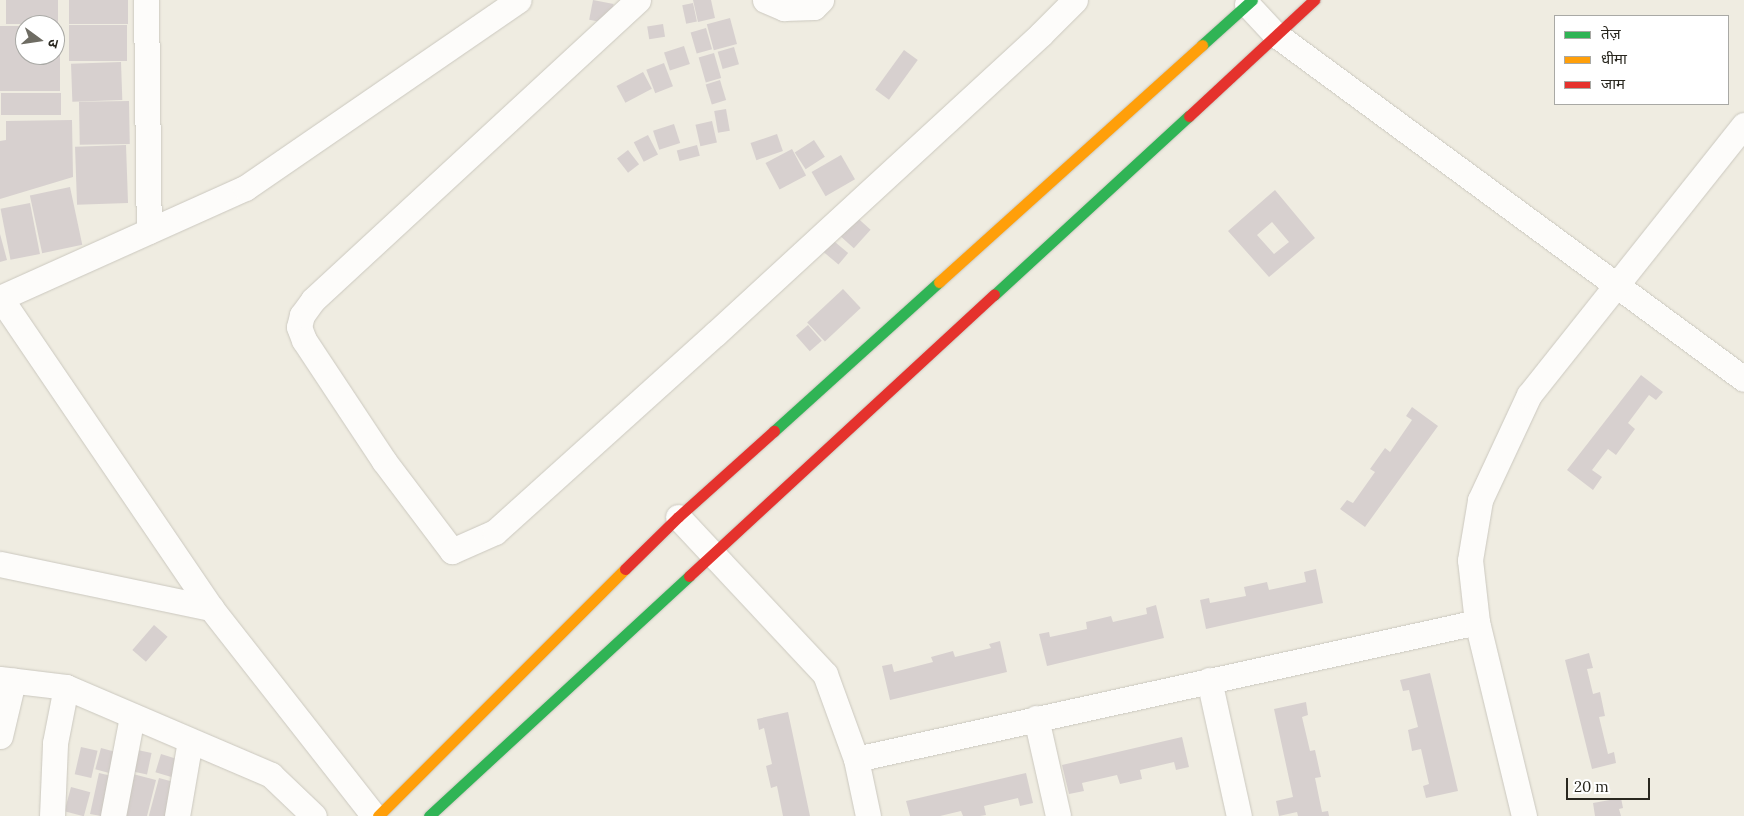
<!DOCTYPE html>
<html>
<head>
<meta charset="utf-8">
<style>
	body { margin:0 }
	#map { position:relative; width:1744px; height:816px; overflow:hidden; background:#efece1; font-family:Lora,"Noto Sans Devanagari",serif }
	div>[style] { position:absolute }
	.building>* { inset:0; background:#d7d0cf; transform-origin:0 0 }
	.roads { filter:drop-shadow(0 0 1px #cbc8bf) drop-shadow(0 0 1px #cbc8bf) }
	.street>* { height:25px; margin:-12.5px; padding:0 12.5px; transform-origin:12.5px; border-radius:12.5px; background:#fdfcfa }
	.fast>* { height:11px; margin:-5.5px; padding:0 5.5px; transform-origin:5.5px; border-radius:5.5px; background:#30b455 }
	.slow>* { height:11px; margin:-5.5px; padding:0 5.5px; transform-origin:5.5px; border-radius:5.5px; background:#ff9f0a }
	.jam>* { height:11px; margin:-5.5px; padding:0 5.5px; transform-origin:5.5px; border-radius:5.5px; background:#e5322d }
	span { translate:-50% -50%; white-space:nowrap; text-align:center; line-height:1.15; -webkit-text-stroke:5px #fff; paint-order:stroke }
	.legend { position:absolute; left:1554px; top:15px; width:175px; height:90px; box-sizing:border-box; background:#fff; border:1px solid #a9a9a5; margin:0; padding:6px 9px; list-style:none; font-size:15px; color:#29271f }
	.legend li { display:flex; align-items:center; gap:10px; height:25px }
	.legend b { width:25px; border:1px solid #a9a9a5 }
	.north { position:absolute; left:15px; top:15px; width:50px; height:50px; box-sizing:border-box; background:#fff; border:1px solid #a9a9a5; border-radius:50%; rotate:104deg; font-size:14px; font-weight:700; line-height:20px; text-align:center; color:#29271f }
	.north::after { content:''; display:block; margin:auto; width:18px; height:22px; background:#6e6c63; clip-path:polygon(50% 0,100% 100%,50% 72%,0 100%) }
	.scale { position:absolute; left:1566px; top:778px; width:84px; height:22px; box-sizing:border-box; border:2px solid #29271f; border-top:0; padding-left:6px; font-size:15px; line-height:18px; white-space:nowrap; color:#29271f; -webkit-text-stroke:4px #fff; paint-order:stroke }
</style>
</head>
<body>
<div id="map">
	<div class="building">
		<i style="left:6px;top:0;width:52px;height:24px"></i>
		<i style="left:69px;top:0;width:59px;height:24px"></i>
		<i style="left:593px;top:0;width:21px;height:20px;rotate:11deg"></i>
		<i style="clip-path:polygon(693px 0,711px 0,715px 18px,698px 22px)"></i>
		<i style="left:693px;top:3px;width:19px;height:11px;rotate:78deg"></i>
		<i style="left:730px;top:18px;width:27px;height:24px;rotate:75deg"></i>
		<i style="left:663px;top:24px;width:13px;height:16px;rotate:81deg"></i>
		<i style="left:69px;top:25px;width:58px;height:36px"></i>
		<i style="clip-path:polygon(0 26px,25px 26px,25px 55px,55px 55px,55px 26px,60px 26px,60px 91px,0 91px)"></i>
		<i style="left:706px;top:28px;width:22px;height:16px;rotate:74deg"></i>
		<i style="left:684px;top:46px;width:19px;height:21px;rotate:72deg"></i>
		<i style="left:734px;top:47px;width:18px;height:17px;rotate:74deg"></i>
		<i style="left:904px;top:50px;width:17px;height:49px;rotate:36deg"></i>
		<i style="left:714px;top:53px;width:26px;height:16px;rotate:74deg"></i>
		<i style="left:121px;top:62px;width:38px;height:50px;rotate:88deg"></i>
		<i style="left:664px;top:63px;width:25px;height:19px;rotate:69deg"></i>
		<i style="left:643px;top:72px;width:19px;height:30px;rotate:62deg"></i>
		<i style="left:720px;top:80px;width:21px;height:15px;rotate:73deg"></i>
		<i style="left:61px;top:93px;width:22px;height:60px;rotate:90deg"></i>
		<i style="left:129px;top:101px;width:43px;height:50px;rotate:89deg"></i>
		<i style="left:726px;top:109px;width:22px;height:12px;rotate:80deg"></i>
		<i style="clip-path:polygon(72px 120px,73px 177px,0 199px,0 141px,6px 140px,6px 121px)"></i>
		<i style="left:712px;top:121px;width:22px;height:17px;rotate:77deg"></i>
		<i style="left:674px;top:124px;width:20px;height:22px;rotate:72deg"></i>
		<i style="left:777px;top:134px;width:18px;height:28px;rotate:71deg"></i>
		<i style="left:648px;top:135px;width:22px;height:16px;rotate:63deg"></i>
		<i style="left:814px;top:140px;width:20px;height:23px;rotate:57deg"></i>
		<i style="left:126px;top:145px;width:58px;height:51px;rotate:88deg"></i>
		<i style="left:697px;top:145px;width:11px;height:21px;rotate:75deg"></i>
		<i style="left:792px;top:149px;width:30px;height:30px;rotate:62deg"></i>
		<i style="left:628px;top:150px;width:18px;height:14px;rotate:52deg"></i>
		<i style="left:841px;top:155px;width:28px;height:34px;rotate:60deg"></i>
		<i style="left:70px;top:187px;width:59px;height:41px;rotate:78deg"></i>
		<i style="clip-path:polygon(evenodd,1275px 190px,1315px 238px,1269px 277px,1228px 231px,1275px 190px,1272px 222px,1289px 242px,1274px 254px,1257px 235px,1272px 222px)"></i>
		<i style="left:30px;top:203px;width:52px;height:30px;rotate:79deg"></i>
		<i style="left:852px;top:213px;width:25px;height:25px;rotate:42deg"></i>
		<i style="clip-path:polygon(0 234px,7px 260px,0 262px)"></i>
		<i style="left:829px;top:237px;width:25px;height:15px;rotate:40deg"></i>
		<i style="left:843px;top:289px;width:26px;height:49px;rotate:47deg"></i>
		<i style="left:808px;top:325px;width:21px;height:16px;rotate:49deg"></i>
		<i style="clip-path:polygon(1641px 375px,1663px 392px,1656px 400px,1649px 395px,1628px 423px,1635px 429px,1616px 455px,1608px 449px,1592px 470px,1602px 477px,1593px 490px,1567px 470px)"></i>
		<i style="clip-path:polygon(1412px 407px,1438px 426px,1365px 527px,1340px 509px,1347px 500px,1353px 503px,1375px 472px,1370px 469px,1385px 448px,1390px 452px,1412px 420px,1406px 416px)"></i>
		<i style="clip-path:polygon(1316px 569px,1323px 603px,1206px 629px,1200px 600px,1209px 598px,1210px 603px,1246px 596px,1244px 587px,1267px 582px,1269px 590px,1306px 582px,1304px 572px)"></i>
		<i style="clip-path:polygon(1156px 605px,1164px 638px,1047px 666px,1039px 634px,1049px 632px,1050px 637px,1087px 629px,1086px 622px,1111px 616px,1113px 622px,1147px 614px,1146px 608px)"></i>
		<i style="left:154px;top:625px;width:18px;height:33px;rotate:41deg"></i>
		<i style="clip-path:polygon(1000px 641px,1007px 672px,890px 700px,882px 666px,892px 664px,894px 672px,933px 662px,931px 657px,953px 651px,955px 657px,991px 648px,989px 644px)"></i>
		<i style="clip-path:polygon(1589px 653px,1593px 668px,1587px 669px,1593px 694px,1600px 692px,1605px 716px,1599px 717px,1608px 754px,1614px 752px,1616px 763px,1592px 769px,1565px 660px)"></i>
		<i style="clip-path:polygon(1430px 673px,1458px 791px,1426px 798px,1423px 786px,1429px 784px,1421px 749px,1412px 751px,1408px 730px,1418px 727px,1409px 690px,1403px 691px,1400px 680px)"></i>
		<i style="clip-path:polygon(1306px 702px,1308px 715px,1302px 717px,1310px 751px,1315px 750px,1321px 777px,1315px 778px,1322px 812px,1328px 811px,1329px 816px,1298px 816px,1297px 812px,1279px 816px,1276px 801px,1293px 797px,1274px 709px)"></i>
		<i style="clip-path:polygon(788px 712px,810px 816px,783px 816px,777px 786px,771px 788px,766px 766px,772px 764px,764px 728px,759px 730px,757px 719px)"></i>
		<i style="clip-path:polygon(1182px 737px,1189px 767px,1176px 770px,1174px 762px,1140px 770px,1142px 779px,1120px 784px,1117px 775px,1082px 783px,1084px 791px,1069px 794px,1062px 765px)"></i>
		<i style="left:81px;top:747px;width:17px;height:28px;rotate:13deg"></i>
		<i style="left:101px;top:748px;width:20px;height:22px;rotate:15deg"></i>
		<i style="left:133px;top:749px;width:19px;height:22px;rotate:12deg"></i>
		<i style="left:161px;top:754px;width:21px;height:19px;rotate:17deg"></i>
		<i style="clip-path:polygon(99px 773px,116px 777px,101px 816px,90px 814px)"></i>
		<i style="clip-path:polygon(129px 773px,156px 780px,147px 816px,119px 816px)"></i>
		<i style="clip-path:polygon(1026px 773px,1033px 803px,1020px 806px,1018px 798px,984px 806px,986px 815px,980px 816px,963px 816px,961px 811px,940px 816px,910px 816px,906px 801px)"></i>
		<i style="left:159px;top:778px;width:20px;height:39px;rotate:15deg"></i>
		<i style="left:71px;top:787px;width:20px;height:25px;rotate:15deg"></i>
		<i style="clip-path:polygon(1621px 798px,1623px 808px,1619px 809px,1621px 816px,1595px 816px,1593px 803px)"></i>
	</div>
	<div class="roads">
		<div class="street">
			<i style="left:146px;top:0;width:231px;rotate:89.3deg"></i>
			<i style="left:638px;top:0;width:442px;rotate:137.3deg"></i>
			<i style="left:313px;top:300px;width:19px;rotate:126deg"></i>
			<i style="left:302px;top:315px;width:12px;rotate:104deg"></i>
			<i style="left:299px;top:327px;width:14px;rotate:69deg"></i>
			<i style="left:304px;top:340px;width:145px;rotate:56.5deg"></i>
			<i style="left:384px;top:461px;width:113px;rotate:52.9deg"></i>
			<i style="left:452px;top:551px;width:47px;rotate:-23.8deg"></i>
			<i style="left:495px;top:532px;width:296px;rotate:-42deg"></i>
			<i style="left:715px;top:334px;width:443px;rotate:-42.6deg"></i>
			<i style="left:1041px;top:34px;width:48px;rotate:-45deg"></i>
			<i style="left:765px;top:0;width:21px;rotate:23deg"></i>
			<i style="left:784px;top:8px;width:30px;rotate:-2deg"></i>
			<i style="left:814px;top:7px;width:10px;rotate:-45deg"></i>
			<i style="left:1247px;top:4px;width:41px;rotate:47deg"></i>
			<i style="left:1275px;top:34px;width:582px;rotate:36.34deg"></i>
			<i style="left:678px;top:517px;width:215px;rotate:46.9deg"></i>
			<i style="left:825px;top:674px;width:90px;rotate:70deg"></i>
			<i style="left:856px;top:759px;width:58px;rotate:78.1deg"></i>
			<i style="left:0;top:564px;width:216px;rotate:11.8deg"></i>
			<i style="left:0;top:679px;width:66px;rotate:6.9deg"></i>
			<i style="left:66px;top:687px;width:223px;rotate:23.2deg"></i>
			<i style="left:271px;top:775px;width:59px;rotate:43.6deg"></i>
			<i style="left:1209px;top:680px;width:139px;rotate:77.6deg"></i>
			<i style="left:1036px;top:718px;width:100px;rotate:77.3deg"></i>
			<i style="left:0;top:736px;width:57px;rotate:-76.7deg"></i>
			<i style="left:856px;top:759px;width:636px;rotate:-12.44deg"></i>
			<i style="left:52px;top:816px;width:73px;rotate:-87.6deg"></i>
			<i style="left:55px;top:743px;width:57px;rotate:-78.9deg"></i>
			<i style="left:113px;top:816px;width:102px;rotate:-79.2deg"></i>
			<i style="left:177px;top:816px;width:76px;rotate:-80.2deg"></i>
			<i style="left:374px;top:816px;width:264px;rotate:-128.1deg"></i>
			<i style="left:211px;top:608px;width:375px;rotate:-124.2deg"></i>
			<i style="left:0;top:298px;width:269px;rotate:-24.2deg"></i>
			<i style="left:245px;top:188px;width:332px;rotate:-34.5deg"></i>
			<i style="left:1524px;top:816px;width:200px;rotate:-103.6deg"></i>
			<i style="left:1477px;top:622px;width:62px;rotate:-96.4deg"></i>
			<i style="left:1470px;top:560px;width:61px;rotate:-80.5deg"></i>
			<i style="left:1480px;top:500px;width:116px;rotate:-65deg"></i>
			<i style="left:1529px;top:395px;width:345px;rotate:-51.5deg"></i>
		</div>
		<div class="fast">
			<i style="left:1202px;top:45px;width:67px;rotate:-42deg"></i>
			<i style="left:994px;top:295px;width:265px;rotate:-42.6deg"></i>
			<i style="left:774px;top:431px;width:222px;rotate:-42.1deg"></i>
			<i style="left:429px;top:816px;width:354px;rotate:-42.7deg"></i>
		</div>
		<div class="slow">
			<i style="left:939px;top:282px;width:354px;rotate:-42deg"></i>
			<i style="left:378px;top:816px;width:349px;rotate:-45deg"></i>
		</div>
		<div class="jam">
			<i style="left:1189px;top:116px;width:171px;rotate:-42.9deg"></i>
			<i style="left:625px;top:569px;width:74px;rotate:-44.5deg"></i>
			<i style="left:678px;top:517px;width:129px;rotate:-41.9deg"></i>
			<i style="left:689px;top:576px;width:415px;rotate:-42.7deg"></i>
		</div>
	</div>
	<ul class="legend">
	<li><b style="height:6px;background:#30b455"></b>तेज़</li>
	<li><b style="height:6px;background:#ff9f0a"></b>धीमा</li>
	<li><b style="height:6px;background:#e5322d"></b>जाम</li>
	</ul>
	<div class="north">उ</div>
	<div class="scale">20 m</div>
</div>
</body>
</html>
